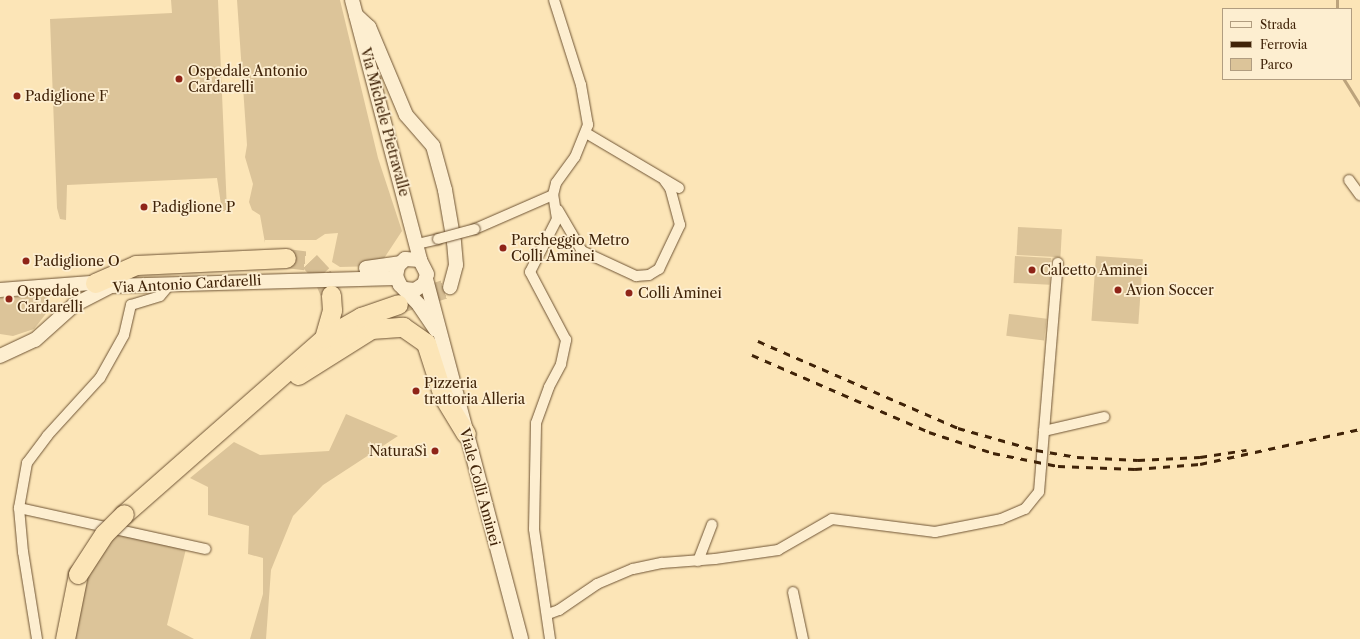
<!DOCTYPE html>
<html>
<head>
<meta charset="utf-8">
<style>
	body { margin:0 }
	#map { position:relative; width:1360px; height:639px; overflow:hidden; background:#fce5b7; font-family:"Libre Caslon Text",serif }
	div>[style] { position:absolute }
	.green>* { inset:0; background:#dcc499; transform-origin:0 0 }
	.stream>* { height:2.5px; margin:-1.25px; padding:0 1.25px; transform-origin:1.25px; border-radius:1.25px; background:#bca37c }
	.highway-tunnel>* { height:19px; margin-top:-9.5px; transform-origin:0; background:repeating-linear-gradient(90deg,#d6be94 0 19px,transparent 0 29px) }
	.roads { filter:drop-shadow(0 0 1px #6f5434) drop-shadow(0 0 1px #6f5434) }
	.street>* { height:10px; margin:-5px; padding:0 5px; transform-origin:5px; border-radius:5px; background:#fdeed0 }
	.secondary>* { height:14px; margin:-7px; padding:0 7px; transform-origin:7px; border-radius:7px; background:#fdeed0 }
	.highway>* { height:19px; margin:-9.5px; padding:0 9.5px; transform-origin:9.5px; border-radius:9.5px; background:#fce5b7 }
	.rail>* { height:2.5px; margin-top:-1.25px; transform-origin:0; background:repeating-linear-gradient(90deg,#402308 0 7px,transparent 0 14px) }
	.bridges { filter:drop-shadow(0 0 1px #6f5434) drop-shadow(0 0 1px #6f5434) }
	.street-bridge>* { height:10px; margin:-5px; padding:0 5px; transform-origin:5px; border-radius:5px; background:#fdeed0 }
	.highway-bridge>* { height:19px; margin:-9.5px; padding:0 9.5px; transform-origin:9.5px; border-radius:9.5px; background:#fce5b7 }
	.dots>* { width:11px; height:11px; translate:-50% -50%; box-sizing:border-box; border:2px solid #fdeed0; border-radius:50% }
	span { translate:-50% -50%; white-space:nowrap; text-align:center; line-height:1.15; -webkit-text-stroke:3.5px #fdeed0; paint-order:stroke }
	.poi-label { font-size:14px; color:#402308 }
	.left { translate:0 -50%; text-align:left }
	.right { translate:-100% -50%; text-align:right }
	.street-label { font-size:14px; color:#402308 }
	.legend { position:absolute; left:1222px; top:8px; width:130px; height:72px; box-sizing:border-box; background:#fdeed0; border:1px solid #b19d80; margin:0; padding:5px 7px; list-style:none; font-size:12px; color:#402308 }
	.legend li { display:flex; align-items:center; gap:8px; height:20px }
	.legend b { width:20px; border:1px solid #b19d80 }
</style>
</head>
<body>
<div id="map">
	<div class="green">
		<i style="clip-path:polygon(171px 0,218px 0,227px 211px,222px 211px,217px 178px,67px 185px,66px 220px,60px 219px,57px 208px,50px 19px,172px 13px)"></i>
		<i style="clip-path:polygon(237px 0,340px 0,378px 158px,402px 231px,379px 266px,340px 267px,332px 262px,338px 233px,325px 234px,316px 240px,265px 240px,265px 243px,260px 215px,252px 210px,249px 202px,253px 184px,245px 157px,247px 145px)"></i>
		<i style="left:1018px;top:227px;width:44px;height:28px;rotate:3deg"></i>
		<i style="left:1015px;top:256px;width:36px;height:27px;rotate:3deg"></i>
		<i style="left:1096px;top:256px;width:47px;height:65px;rotate:4deg"></i>
		<i style="clip-path:polygon(47px 295px,48px 311px,34px 329px,13px 336px,0 334px,0 298px)"></i>
		<i style="left:1009px;top:314px;width:38px;height:22px;rotate:7deg"></i>
		<i style="clip-path:polygon(346px 414px,398px 436px,323px 485px,293px 516px,271px 570px,266px 639px,250px 639px,263px 594px,263px 558px,248px 554px,249px 526px,208px 515px,208px 487px,190px 478px,234px 442px,260px 455px,329px 451px)"></i>
		<i style="clip-path:polygon(117px 534px,186px 549px,167px 625px,194px 639px,74px 639px,81px 601px,93px 566px)"></i>
	</div>
	<div class="stream">
		<i style="left:1337px;top:9px;width:9px;rotate:-90deg"></i>
		<i style="left:1344px;top:79px;width:31px;rotate:58deg"></i>
	</div>
	<div class="highway-tunnel">
		<i style="left:286px;top:258px;width:24px;rotate:7deg"></i>
		<i style="left:310px;top:261px;width:18px;rotate:47deg"></i>
		<i style="left:322px;top:274px;width:23px;rotate:67deg"></i>
		<i style="left:398px;top:304px;width:55px;rotate:-18.1deg"></i>
	</div>
	<div class="roads">
		<div class="street">
			<i style="left:586px;top:133px;width:108px;rotate:30.6deg"></i>
			<i style="left:1349px;top:180px;width:19px;rotate:54deg"></i>
			<i style="left:558px;top:210px;width:48px;rotate:59.7deg"></i>
			<i style="left:582px;top:251px;width:60px;rotate:24.8deg"></i>
			<i style="left:636px;top:276px;width:13px;rotate:-4deg"></i>
			<i style="left:649px;top:275px;width:12px;rotate:-31deg"></i>
			<i style="left:659px;top:269px;width:49px;rotate:-64.5deg"></i>
			<i style="left:680px;top:225px;width:38px;rotate:-105deg"></i>
			<i style="left:670px;top:188px;width:9px;rotate:-126deg"></i>
			<i style="left:475px;top:229px;width:85px;rotate:-23.6deg"></i>
			<i style="left:417px;top:244px;width:22px;rotate:-13deg"></i>
			<i style="left:1044px;top:431px;width:62px;rotate:-13.1deg"></i>
			<i style="left:19px;top:508px;width:191px;rotate:12.4deg"></i>
			<i style="left:698px;top:561px;width:39px;rotate:-69deg"></i>
			<i style="left:793px;top:592px;width:48px;rotate:78deg"></i>
			<i style="left:548px;top:614px;width:12px;rotate:-20deg"></i>
			<i style="left:559px;top:610px;width:46px;rotate:-34.4deg"></i>
			<i style="left:597px;top:584px;width:39px;rotate:-23deg"></i>
			<i style="left:633px;top:569px;width:30px;rotate:-12deg"></i>
			<i style="left:662px;top:563px;width:53px;rotate:-4.3deg"></i>
			<i style="left:715px;top:559px;width:64px;rotate:-8.1deg"></i>
			<i style="left:778px;top:550px;width:62px;rotate:-29.9deg"></i>
			<i style="left:832px;top:519px;width:104px;rotate:7.2deg"></i>
			<i style="left:935px;top:532px;width:67px;rotate:-11.1deg"></i>
			<i style="left:1001px;top:519px;width:26px;rotate:-23deg"></i>
			<i style="left:1025px;top:509px;width:22px;rotate:-51deg"></i>
			<i style="left:1039px;top:492px;width:230px;rotate:-85.3deg"></i>
			<i style="left:37px;top:639px;width:88px;rotate:-99.1deg"></i>
			<i style="left:23px;top:552px;width:44px;rotate:-95.2deg"></i>
			<i style="left:19px;top:508px;width:46px;rotate:-79.9deg"></i>
			<i style="left:27px;top:463px;width:34px;rotate:-53deg"></i>
			<i style="left:47px;top:436px;width:79px;rotate:-47.6deg"></i>
			<i style="left:100px;top:378px;width:49px;rotate:-60.8deg"></i>
			<i style="left:124px;top:335px;width:31px;rotate:-77deg"></i>
			<i style="left:131px;top:305px;width:30px;rotate:-17deg"></i>
			<i style="left:160px;top:296px;width:17px;rotate:-50deg"></i>
			<i style="left:550px;top:639px;width:111px;rotate:-98.3deg"></i>
			<i style="left:534px;top:529px;width:106px;rotate:-88.9deg"></i>
			<i style="left:536px;top:423px;width:38px;rotate:-70deg"></i>
			<i style="left:549px;top:387px;width:26px;rotate:-62deg"></i>
			<i style="left:561px;top:364px;width:25px;rotate:-78deg"></i>
			<i style="left:566px;top:340px;width:77px;rotate:-117.9deg"></i>
			<i style="left:530px;top:272px;width:59px;rotate:-63deg"></i>
			<i style="left:557px;top:219px;width:24px;rotate:-99deg"></i>
			<i style="left:553px;top:195px;width:12px;rotate:-76deg"></i>
			<i style="left:556px;top:183px;width:32px;rotate:-54deg"></i>
			<i style="left:575px;top:157px;width:35px;rotate:-68deg"></i>
			<i style="left:588px;top:125px;width:41px;rotate:-99.9deg"></i>
			<i style="left:581px;top:85px;width:89px;rotate:-107.6deg"></i>
		</div>
		<div class="secondary">
			<i style="left:352px;top:0;width:269px;rotate:75.3deg"></i>
			<i style="left:356px;top:15px;width:18px;rotate:43deg"></i>
			<i style="left:369px;top:27px;width:95px;rotate:67.2deg"></i>
			<i style="left:406px;top:115px;width:41px;rotate:48.9deg"></i>
			<i style="left:433px;top:146px;width:46px;rotate:74.7deg"></i>
			<i style="left:445px;top:190px;width:53px;rotate:80.2deg"></i>
			<i style="left:454px;top:242px;width:23px;rotate:85deg"></i>
			<i style="left:456px;top:265px;width:23px;rotate:105deg"></i>
			<i style="left:366px;top:268px;width:34px;rotate:-8deg"></i>
			<i style="left:426px;top:279px;width:372px;rotate:75.2deg"></i>
			<i style="left:405px;top:289px;width:10px;rotate:6deg"></i>
			<i style="left:415px;top:290px;width:11px;rotate:-34deg"></i>
			<i style="left:424px;top:284px;width:10px;rotate:-73deg"></i>
			<i style="left:427px;top:274px;width:16px;rotate:-117deg"></i>
			<i style="left:420px;top:260px;width:15px;rotate:-176deg"></i>
			<i style="left:405px;top:259px;width:10px;rotate:135deg"></i>
			<i style="left:398px;top:266px;width:10px;rotate:101deg"></i>
			<i style="left:396px;top:276px;width:10px;rotate:66deg"></i>
			<i style="left:400px;top:285px;width:28px;rotate:46deg"></i>
			<i style="left:419px;top:305px;width:30px;rotate:56deg"></i>
			<i style="left:0;top:290px;width:104px;rotate:-4.4deg"></i>
			<i style="left:0;top:356px;width:38px;rotate:-25deg"></i>
			<i style="left:35px;top:340px;width:52px;rotate:-41.9deg"></i>
			<i style="left:74px;top:305px;width:42px;rotate:-27.2deg"></i>
			<i style="left:111px;top:286px;width:285px;rotate:-1.6deg"></i>
		</div>
		<div class="highway">
			<i style="left:95px;top:283px;width:45px;rotate:-23.7deg"></i>
			<i style="left:136px;top:265px;width:150px;rotate:-2.7deg"></i>
			<i style="left:324px;top:338px;width:29px;rotate:-74deg"></i>
			<i style="left:332px;top:310px;width:15px;rotate:-94deg"></i>
			<i style="left:298px;top:375px;width:86px;rotate:-32.2deg"></i>
			<i style="left:371px;top:329px;width:32px;rotate:-4deg"></i>
			<i style="left:403px;top:327px;width:28px;rotate:35deg"></i>
			<i style="left:426px;top:343px;width:56px;rotate:72.2deg"></i>
			<i style="left:443px;top:396px;width:44px;rotate:58.8deg"></i>
			<i style="left:124px;top:514px;width:266px;rotate:-41.3deg"></i>
			<i style="left:324px;top:338px;width:43px;rotate:-29.6deg"></i>
			<i style="left:361px;top:317px;width:39px;rotate:-19deg"></i>
			<i style="left:65px;top:639px;width:66px;rotate:-78.7deg"></i>
		</div>
	</div>
	<div class="rail">
		<i style="left:758px;top:341px;width:218px;rotate:23.5deg"></i>
		<i style="left:958px;top:428px;width:81px;rotate:15.8deg"></i>
		<i style="left:1036px;top:450px;width:42px;rotate:9.7deg"></i>
		<i style="left:1077px;top:457px;width:61px;rotate:2.8deg"></i>
		<i style="left:1138px;top:460px;width:62px;rotate:-2.8deg"></i>
		<i style="left:1200px;top:457px;width:47px;rotate:-8.7deg"></i>
		<i style="left:752px;top:355px;width:193px;rotate:23.5deg"></i>
		<i style="left:929px;top:432px;width:67px;rotate:18.2deg"></i>
		<i style="left:993px;top:453px;width:66px;rotate:11.3deg"></i>
		<i style="left:1058px;top:466px;width:77px;rotate:2.2deg"></i>
		<i style="left:1135px;top:469px;width:65px;rotate:-4.4deg"></i>
		<i style="left:1200px;top:464px;width:164px;rotate:-12.3deg"></i>
	</div>
	<div class="bridges">
		<div class="street-bridge">
			<i style="left:438px;top:239px;width:38px;rotate:-15deg"></i>
		</div>
		<div class="highway-bridge">
			<i style="left:78px;top:574px;width:48px;rotate:-57deg"></i>
			<i style="left:104px;top:534px;width:28px;rotate:-45deg"></i>
		</div>
	</div>
	<div class="dots">
		<i style="left:179px;top:79px;background:#8f2418"></i>
		<i style="left:17px;top:96px;background:#8f2418"></i>
		<i style="left:144px;top:207px;background:#8f2418"></i>
		<i style="left:503px;top:248px;background:#8f2418"></i>
		<i style="left:26px;top:261px;background:#8f2418"></i>
		<i style="left:1032px;top:270px;background:#8f2418"></i>
		<i style="left:1118px;top:290px;background:#8f2418"></i>
		<i style="left:629px;top:293px;background:#8f2418"></i>
		<i style="left:9px;top:299px;background:#8f2418"></i>
		<i style="left:416px;top:391px;background:#8f2418"></i>
		<i style="left:435px;top:451px;background:#8f2418"></i>
	</div>
	<div class="poi-label">
		<span class="left" style="left:188px;top:79px">Ospedale Antonio<br>Cardarelli</span>
		<span class="left" style="left:25px;top:96px">Padiglione F</span>
		<span class="left" style="left:152px;top:207px">Padiglione P</span>
		<span class="left" style="left:511px;top:248px">Parcheggio Metro<br>Colli Aminei</span>
		<span class="left" style="left:34px;top:261px">Padiglione O</span>
		<span class="left" style="left:1040px;top:270px">Calcetto Aminei</span>
		<span class="left" style="left:1126px;top:290px">Avion Soccer</span>
		<span class="left" style="left:17px;top:299px">Ospedale<br>Cardarelli</span>
		<span class="left" style="left:638px;top:293px">Colli Aminei</span>
		<span class="left" style="left:424px;top:391px">Pizzeria<br>trattoria Alleria</span>
		<span class="right" style="left:427px;top:451px">NaturaSì</span>
	</div>
	<div class="street-label">
		<span style="left:385px;top:122px;rotate:75deg">Via Michele Pietravalle</span>
		<span style="left:187px;top:284px;rotate:-3deg">Via Antonio Cardarelli</span>
		<span style="left:480px;top:487px;rotate:75deg">Viale Colli Aminei</span>
	</div>
	<ul class="legend">
	<li><b style="height:5px;background:#fdeed0"></b>Strada</li>
	<li><b style="height:5px;background:#402308"></b>Ferrovia</li>
	<li><b style="height:11px;background:#dcc499"></b>Parco</li>
	</ul>
</div>
</body>
</html>
